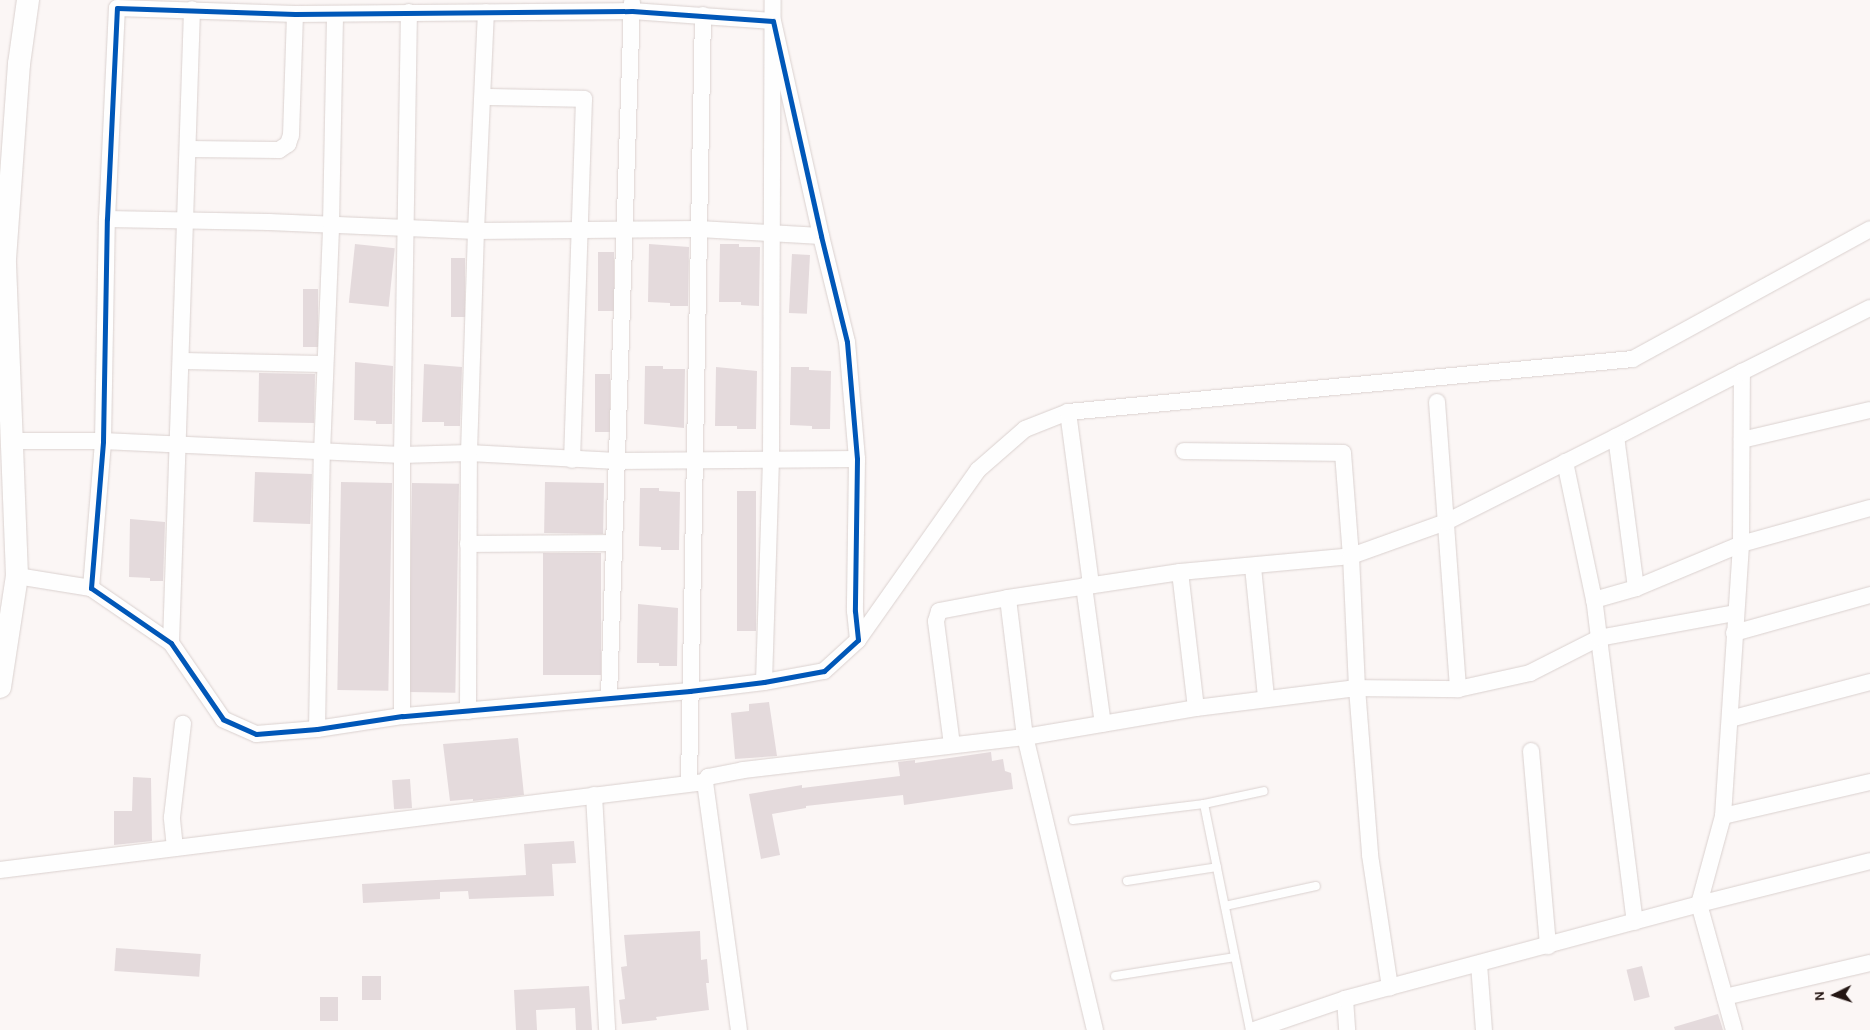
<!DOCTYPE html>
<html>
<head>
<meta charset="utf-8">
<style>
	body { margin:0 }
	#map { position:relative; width:1870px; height:1030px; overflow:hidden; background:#fbf6f5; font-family:Karla,sans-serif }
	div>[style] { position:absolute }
	.building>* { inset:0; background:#e4dadc; transform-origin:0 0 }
	.roads { filter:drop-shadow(0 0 1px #dad1cf) drop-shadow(0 0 1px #dad1cf) }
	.lane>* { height:8px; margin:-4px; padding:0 4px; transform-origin:4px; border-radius:4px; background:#fefefe }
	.street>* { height:16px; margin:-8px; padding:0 8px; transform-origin:8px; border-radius:8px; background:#fefefe }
	.secondary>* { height:22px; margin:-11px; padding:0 11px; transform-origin:11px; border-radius:11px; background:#fefefe }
	.cycleway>* { height:5px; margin:-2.5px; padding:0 2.5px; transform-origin:2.5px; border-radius:2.5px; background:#0057b8 }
	span { translate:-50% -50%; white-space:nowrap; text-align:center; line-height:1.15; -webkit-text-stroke:5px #fdf5f3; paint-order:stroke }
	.north { position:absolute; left:1810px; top:970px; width:50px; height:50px; -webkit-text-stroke:4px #fdf5f3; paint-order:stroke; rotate:266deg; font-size:14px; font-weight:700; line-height:20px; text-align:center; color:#241613 }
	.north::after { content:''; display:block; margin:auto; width:18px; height:22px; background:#241613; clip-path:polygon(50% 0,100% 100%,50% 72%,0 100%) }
</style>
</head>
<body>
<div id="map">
	<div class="building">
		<i style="left:355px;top:244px;width:40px;height:59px;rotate:6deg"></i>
		<i style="clip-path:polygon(649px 244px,689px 247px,688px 306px,670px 306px,670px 303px,648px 302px)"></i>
		<i style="clip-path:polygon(720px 244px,739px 244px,739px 247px,760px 247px,759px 306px,741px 305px,741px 302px,719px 302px)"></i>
		<i style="left:598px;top:252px;width:16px;height:59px"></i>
		<i style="left:792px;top:254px;width:18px;height:59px;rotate:3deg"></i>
		<i style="left:451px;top:258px;width:14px;height:59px"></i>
		<i style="left:303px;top:289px;width:15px;height:58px"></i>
		<i style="clip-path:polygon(355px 362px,393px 366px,392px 424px,376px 424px,376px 421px,354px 420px)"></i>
		<i style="clip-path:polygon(424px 364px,462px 367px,460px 426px,444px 426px,444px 422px,422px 422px)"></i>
		<i style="clip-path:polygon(645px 366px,663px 366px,663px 369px,685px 369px,684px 428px,644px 424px)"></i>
		<i style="clip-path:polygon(716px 367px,757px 371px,756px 429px,737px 429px,737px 426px,715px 426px)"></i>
		<i style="clip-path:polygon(791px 367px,809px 367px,809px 370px,831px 371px,830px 429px,812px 429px,812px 426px,790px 425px)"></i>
		<i style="left:259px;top:373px;width:56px;height:49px;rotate:1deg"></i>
		<i style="left:595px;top:374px;width:15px;height:58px"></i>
		<i style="left:255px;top:472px;width:57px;height:50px;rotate:2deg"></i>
		<i style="left:341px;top:482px;width:51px;height:208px;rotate:1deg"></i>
		<i style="left:545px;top:482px;width:59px;height:51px;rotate:1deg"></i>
		<i style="left:412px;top:483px;width:47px;height:209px;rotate:1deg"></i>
		<i style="clip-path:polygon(640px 488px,659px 488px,659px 491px,680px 492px,679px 550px,661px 550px,661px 547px,639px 546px)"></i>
		<i style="left:737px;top:491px;width:19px;height:140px"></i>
		<i style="clip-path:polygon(130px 519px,165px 522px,163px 581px,150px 581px,150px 578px,129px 577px)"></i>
		<i style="left:601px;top:553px;width:122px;height:58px;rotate:90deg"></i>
		<i style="clip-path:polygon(638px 604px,678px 608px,677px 666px,659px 666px,659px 663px,637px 663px)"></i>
		<i style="clip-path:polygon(769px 702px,777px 756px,735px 759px,731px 713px,749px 711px,749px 704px)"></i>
		<i style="clip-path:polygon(518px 738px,524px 795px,473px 801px,473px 799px,450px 801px,443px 744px)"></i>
		<i style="clip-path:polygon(991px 752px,992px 761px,1003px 759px,1005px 771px,1011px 773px,1013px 789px,904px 805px,903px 795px,806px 806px,806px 808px,772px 814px,780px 855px,761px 859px,749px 794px,802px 785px,802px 788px,900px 776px,898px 762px,915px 760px,915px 763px)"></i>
		<i style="clip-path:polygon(133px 777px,151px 778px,152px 841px,114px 845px,114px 811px,132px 811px)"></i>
		<i style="left:410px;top:779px;width:29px;height:18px;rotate:86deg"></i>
		<i style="clip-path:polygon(574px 841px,576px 863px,552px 864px,554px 896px,469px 899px,468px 891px,440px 892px,440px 899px,363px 903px,362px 884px,526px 875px,524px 844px)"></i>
		<i style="clip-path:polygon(700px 931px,701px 960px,707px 959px,709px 983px,706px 983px,709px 1010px,656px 1017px,657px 1020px,622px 1024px,619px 1000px,625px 999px,621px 967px,627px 966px,624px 935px)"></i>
		<i style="left:116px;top:948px;width:85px;height:23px;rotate:4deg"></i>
		<i style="left:1642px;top:966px;width:32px;height:16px;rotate:76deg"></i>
		<i style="left:362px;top:976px;width:19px;height:24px"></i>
		<i style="clip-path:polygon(589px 986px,592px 1030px,576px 1030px,575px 1008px,536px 1010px,537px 1030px,516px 1030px,514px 990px)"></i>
		<i style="left:320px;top:997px;width:18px;height:24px"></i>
		<i style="clip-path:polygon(1718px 1014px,1723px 1030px,1675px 1030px,1674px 1027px)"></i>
	</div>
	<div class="roads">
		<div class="lane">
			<i style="left:1204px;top:804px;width:231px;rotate:78.5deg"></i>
			<i style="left:1073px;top:820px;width:132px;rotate:-7deg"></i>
			<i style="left:1204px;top:804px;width:61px;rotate:-12.2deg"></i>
			<i style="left:1127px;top:881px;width:91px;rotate:-8.8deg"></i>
			<i style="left:1225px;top:906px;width:93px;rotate:-12.4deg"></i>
			<i style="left:1115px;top:976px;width:121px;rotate:-9deg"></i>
		</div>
		<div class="street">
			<i style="left:117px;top:8px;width:178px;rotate:1.9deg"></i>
			<i style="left:295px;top:14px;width:337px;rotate:-0.5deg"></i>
			<i style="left:632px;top:11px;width:141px;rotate:4.1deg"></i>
			<i style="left:773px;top:21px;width:220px;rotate:77.4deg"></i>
			<i style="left:821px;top:236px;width:109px;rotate:76.2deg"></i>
			<i style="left:847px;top:342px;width:117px;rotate:85.1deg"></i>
			<i style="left:857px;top:459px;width:152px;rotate:90.8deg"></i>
			<i style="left:855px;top:611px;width:29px;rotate:84deg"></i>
			<i style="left:858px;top:640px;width:46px;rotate:137.6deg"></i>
			<i style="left:824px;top:671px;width:61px;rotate:169.6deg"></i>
			<i style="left:764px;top:682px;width:75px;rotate:173.1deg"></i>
			<i style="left:690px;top:691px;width:289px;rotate:175deg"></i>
			<i style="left:402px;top:716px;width:86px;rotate:171.3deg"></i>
			<i style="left:317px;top:729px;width:61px;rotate:175.3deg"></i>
			<i style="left:256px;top:734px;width:36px;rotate:-156deg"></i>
			<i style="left:223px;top:719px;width:92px;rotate:-124.4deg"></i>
			<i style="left:171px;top:643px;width:97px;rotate:-145.5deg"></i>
			<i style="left:91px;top:588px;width:147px;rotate:-85.3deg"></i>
			<i style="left:103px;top:441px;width:222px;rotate:-89deg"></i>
			<i style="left:107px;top:219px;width:211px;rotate:-87.3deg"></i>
			<i style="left:484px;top:97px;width:100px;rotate:1.1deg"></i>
			<i style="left:584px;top:99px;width:361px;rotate:91.9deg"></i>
			<i style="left:188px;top:149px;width:91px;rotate:0.6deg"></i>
			<i style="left:279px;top:150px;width:11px;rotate:-34deg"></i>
			<i style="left:288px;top:144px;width:9px;rotate:-72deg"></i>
			<i style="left:291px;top:135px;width:121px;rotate:-88.1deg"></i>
			<i style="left:107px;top:219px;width:162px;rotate:1.1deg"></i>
			<i style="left:269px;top:222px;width:207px;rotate:2.5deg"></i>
			<i style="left:476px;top:231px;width:223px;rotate:-0.5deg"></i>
			<i style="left:699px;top:229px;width:122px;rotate:3.3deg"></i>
			<i style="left:181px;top:361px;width:144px;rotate:1.2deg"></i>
			<i style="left:1437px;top:402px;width:288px;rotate:85.8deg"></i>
			<i style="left:1458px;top:689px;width:74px;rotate:-12.5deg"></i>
			<i style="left:1530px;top:673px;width:77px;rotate:-26.9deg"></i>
			<i style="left:1599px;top:638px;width:286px;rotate:82.8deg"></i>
			<i style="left:1068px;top:412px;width:175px;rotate:82.4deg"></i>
			<i style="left:1742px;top:440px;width:131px;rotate:-13.2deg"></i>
			<i style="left:12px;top:441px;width:91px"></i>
			<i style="left:103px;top:441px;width:299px;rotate:2.7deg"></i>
			<i style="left:402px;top:455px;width:67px;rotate:-1.7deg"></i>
			<i style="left:469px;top:453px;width:148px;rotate:3.1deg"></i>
			<i style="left:617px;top:461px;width:240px;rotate:-0.5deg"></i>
			<i style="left:1184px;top:451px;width:159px;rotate:0.7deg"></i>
			<i style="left:1343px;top:453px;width:103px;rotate:85.6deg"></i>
			<i style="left:1351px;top:556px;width:132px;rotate:87.4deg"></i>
			<i style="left:1357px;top:688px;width:101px;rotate:0.6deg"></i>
			<i style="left:1565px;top:462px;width:141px;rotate:78.1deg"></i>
			<i style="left:468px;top:544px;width:146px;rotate:-0.4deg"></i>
			<i style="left:1253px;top:567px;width:132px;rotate:84.3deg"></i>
			<i style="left:1180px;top:572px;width:137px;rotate:83.3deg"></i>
			<i style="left:17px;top:576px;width:75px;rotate:9.2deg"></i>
			<i style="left:1084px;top:586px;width:139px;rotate:82.2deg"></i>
			<i style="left:1636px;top:588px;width:114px;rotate:-22.7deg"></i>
			<i style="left:1741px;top:544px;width:134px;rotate:-15.6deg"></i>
			<i style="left:1735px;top:613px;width:138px;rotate:169.6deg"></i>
			<i style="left:1599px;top:638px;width:38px;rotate:-97deg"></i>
			<i style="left:1594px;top:600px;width:44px;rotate:-15.9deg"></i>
			<i style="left:1636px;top:588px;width:152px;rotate:-97.5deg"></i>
			<i style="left:1616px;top:437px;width:142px;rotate:-27.3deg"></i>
			<i style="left:1734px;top:633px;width:141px;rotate:-15.6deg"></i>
			<i style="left:858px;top:640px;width:208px;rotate:-54.8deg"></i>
			<i style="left:978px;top:470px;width:62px;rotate:-41.1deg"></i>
			<i style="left:1025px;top:429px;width:46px;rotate:-21.6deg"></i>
			<i style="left:1068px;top:412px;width:567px;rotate:-5.36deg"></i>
			<i style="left:1633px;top:359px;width:270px;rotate:-28.7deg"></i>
			<i style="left:171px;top:643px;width:634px;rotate:-88.1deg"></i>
			<i style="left:764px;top:682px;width:223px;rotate:-88.2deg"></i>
			<i style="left:771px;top:459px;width:459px;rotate:-89.8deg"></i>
			<i style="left:609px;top:697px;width:695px;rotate:-88.1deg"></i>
			<i style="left:468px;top:711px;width:258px;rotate:-89.8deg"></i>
			<i style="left:469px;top:453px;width:222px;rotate:-88.2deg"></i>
			<i style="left:476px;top:231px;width:219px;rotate:-87.4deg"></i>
			<i style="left:402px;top:716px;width:261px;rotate:-90deg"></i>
			<i style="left:402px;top:455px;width:443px;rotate:-89.1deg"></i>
			<i style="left:1730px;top:719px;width:145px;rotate:-14.8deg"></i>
			<i style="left:317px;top:729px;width:276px;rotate:-89deg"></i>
			<i style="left:322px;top:453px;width:228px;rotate:-87.7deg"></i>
			<i style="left:331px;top:225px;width:211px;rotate:-88.9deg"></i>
			<i style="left:952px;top:745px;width:125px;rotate:-97.4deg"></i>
			<i style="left:936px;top:621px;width:10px;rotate:-73deg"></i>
			<i style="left:939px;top:611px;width:70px;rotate:-10.7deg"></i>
			<i style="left:1531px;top:751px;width:196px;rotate:85deg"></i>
			<i style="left:705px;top:782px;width:250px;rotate:82.2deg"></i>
			<i style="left:689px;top:783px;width:768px;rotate:-88.96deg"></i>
			<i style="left:594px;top:795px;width:235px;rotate:86.8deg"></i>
			<i style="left:1723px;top:816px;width:151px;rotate:-13deg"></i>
			<i style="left:175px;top:848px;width:31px;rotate:-96deg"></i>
			<i style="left:172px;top:817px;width:94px;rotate:-83.3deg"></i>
			<i style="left:0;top:870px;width:710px;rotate:-7.12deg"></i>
			<i style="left:705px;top:782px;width:6px;rotate:-59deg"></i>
			<i style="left:708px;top:777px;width:36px;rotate:-11deg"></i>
			<i style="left:743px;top:770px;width:284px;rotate:-6.7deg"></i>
			<i style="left:1025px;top:737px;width:140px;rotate:-97deg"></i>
			<i style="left:1008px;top:598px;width:174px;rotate:-8.6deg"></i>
			<i style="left:1180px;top:572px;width:172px;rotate:-5.3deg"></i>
			<i style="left:1351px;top:556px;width:101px;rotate:-19.7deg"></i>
			<i style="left:1446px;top:522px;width:190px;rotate:-26.6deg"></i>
			<i style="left:1479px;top:964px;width:66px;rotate:85.7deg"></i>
			<i style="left:1725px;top:997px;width:149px;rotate:-13.2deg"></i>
			<i style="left:1345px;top:999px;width:31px;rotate:86deg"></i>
			<i style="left:1095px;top:1030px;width:301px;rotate:-103.4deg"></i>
			<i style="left:1025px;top:737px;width:173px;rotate:-9.6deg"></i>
			<i style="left:1196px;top:708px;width:162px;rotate:-7.1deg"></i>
			<i style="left:1357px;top:688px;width:168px;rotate:85.5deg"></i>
			<i style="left:1370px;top:855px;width:134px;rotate:81.4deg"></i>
			<i style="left:1254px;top:1030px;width:96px;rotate:-18.8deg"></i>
			<i style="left:1345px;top:999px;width:367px;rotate:-15deg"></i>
			<i style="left:1699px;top:904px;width:176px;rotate:-14.1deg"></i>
			<i style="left:1734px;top:1030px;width:131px;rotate:-105.5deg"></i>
			<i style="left:1699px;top:904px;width:91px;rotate:-74.7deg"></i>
			<i style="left:1723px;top:816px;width:273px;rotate:-86.2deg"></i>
			<i style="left:1741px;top:544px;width:172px;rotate:-89.7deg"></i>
			<i style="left:1742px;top:372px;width:143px;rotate:-26.6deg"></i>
		</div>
		<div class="secondary">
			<i style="left:0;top:687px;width:112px;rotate:-81.3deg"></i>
			<i style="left:17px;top:576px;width:317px;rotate:-92.2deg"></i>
			<i style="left:5px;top:259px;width:196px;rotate:-85.9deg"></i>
			<i style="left:19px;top:64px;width:65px;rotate:-82deg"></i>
		</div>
	</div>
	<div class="cycleway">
		<i style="left:117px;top:8px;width:178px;rotate:1.9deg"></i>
		<i style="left:295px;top:14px;width:337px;rotate:-0.5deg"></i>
		<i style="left:632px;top:11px;width:141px;rotate:4.1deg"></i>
		<i style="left:773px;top:21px;width:220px;rotate:77.4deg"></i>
		<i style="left:821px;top:236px;width:109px;rotate:76.2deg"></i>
		<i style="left:847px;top:342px;width:117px;rotate:85.1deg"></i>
		<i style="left:857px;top:459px;width:152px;rotate:90.8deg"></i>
		<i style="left:855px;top:611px;width:29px;rotate:84deg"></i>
		<i style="left:858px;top:640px;width:46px;rotate:137.6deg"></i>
		<i style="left:824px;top:671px;width:61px;rotate:169.6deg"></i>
		<i style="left:764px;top:682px;width:75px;rotate:173.1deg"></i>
		<i style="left:690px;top:691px;width:289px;rotate:175deg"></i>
		<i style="left:402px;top:716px;width:86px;rotate:171.3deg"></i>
		<i style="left:317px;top:729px;width:61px;rotate:175.3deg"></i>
		<i style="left:256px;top:734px;width:36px;rotate:-156deg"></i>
		<i style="left:223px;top:719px;width:92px;rotate:-124.4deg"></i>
		<i style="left:171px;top:643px;width:97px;rotate:-145.5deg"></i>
		<i style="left:91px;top:588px;width:147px;rotate:-85.3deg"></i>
		<i style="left:103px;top:441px;width:222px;rotate:-89deg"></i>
		<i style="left:107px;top:219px;width:211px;rotate:-87.3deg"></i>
	</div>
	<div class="north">N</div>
</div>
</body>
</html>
